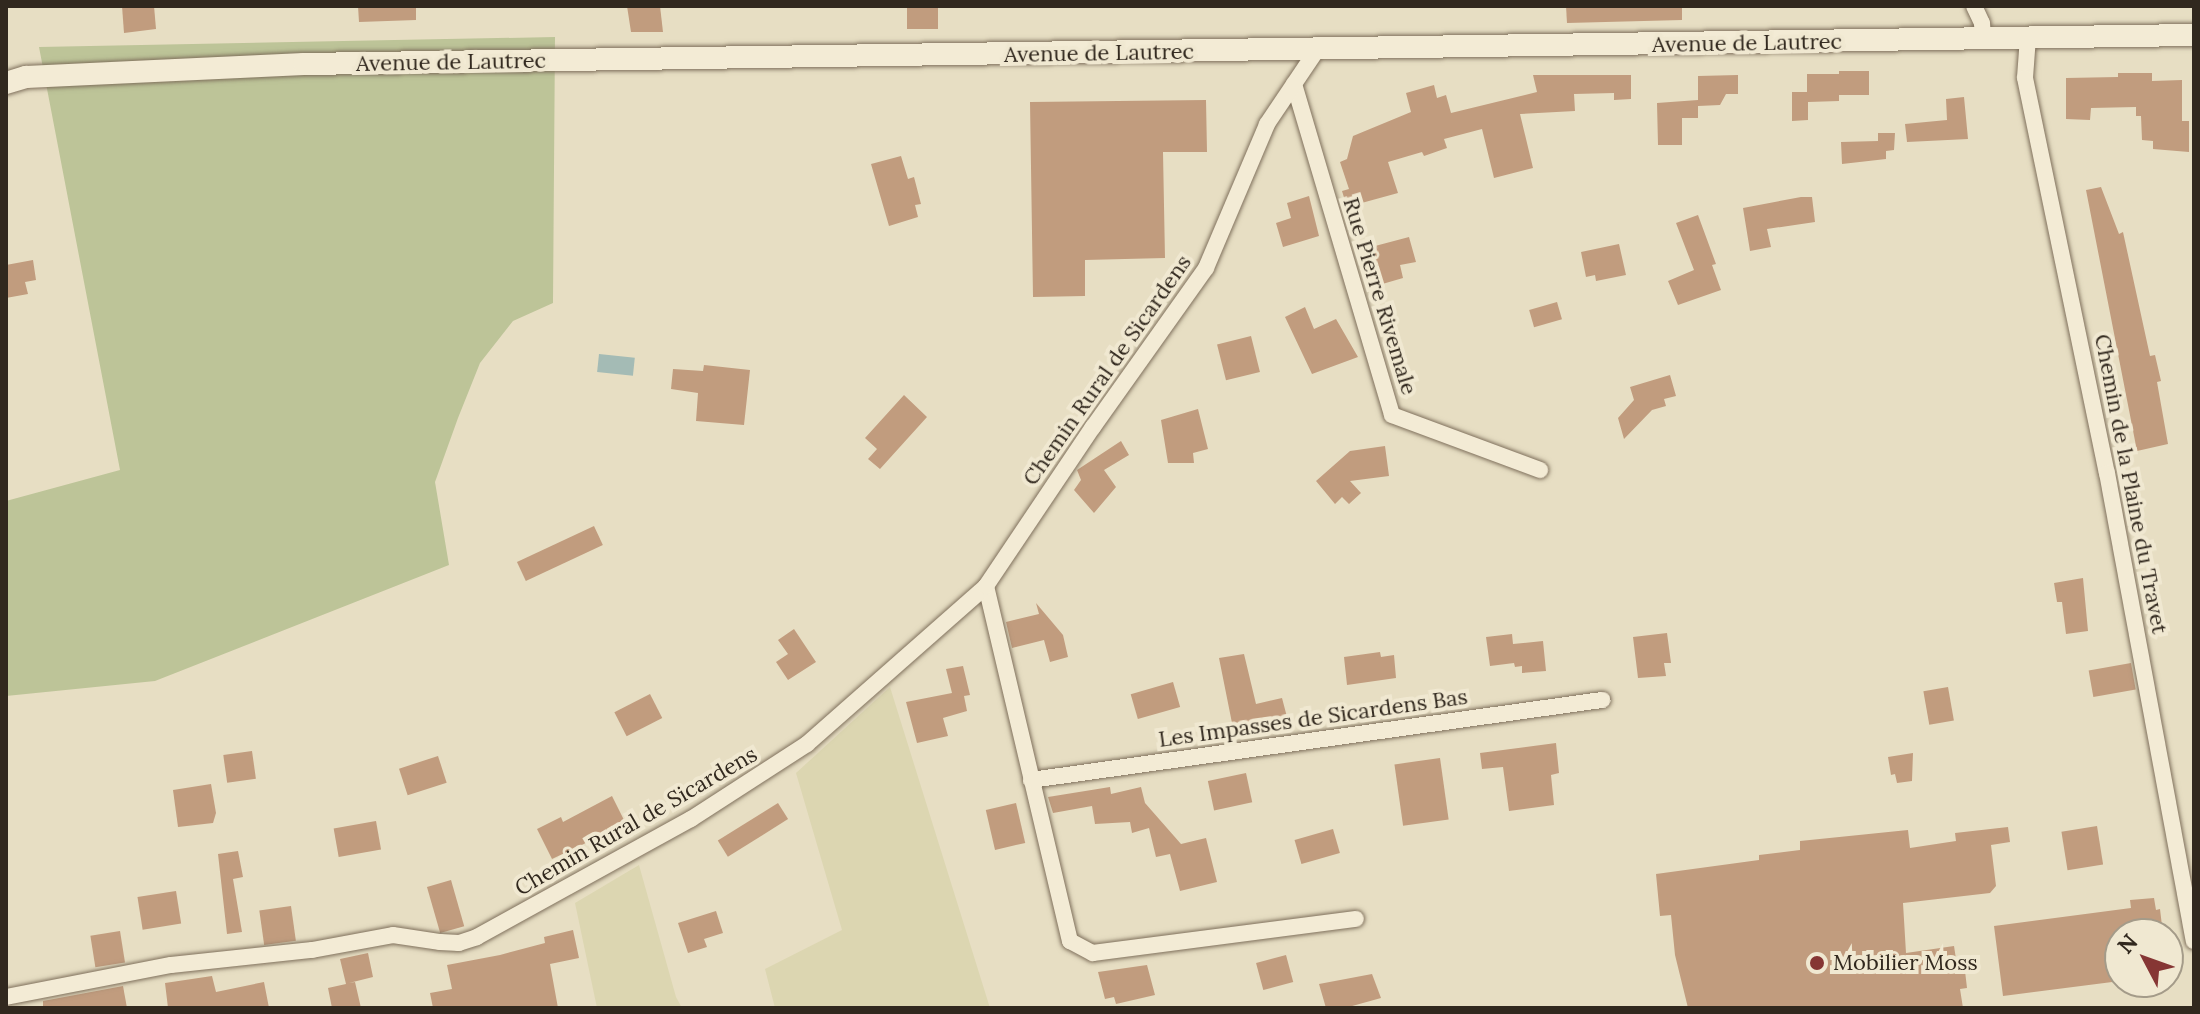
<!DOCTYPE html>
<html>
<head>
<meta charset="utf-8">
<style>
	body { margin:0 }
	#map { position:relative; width:2200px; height:1014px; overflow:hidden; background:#e7dec3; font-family:Lora,serif }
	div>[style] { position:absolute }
	.farmland>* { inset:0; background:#dcd6b1 }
	.green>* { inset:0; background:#bdc498 }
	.water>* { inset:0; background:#a4bbb5; transform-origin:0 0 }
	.building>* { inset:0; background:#c19c7e; transform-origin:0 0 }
	.roads { filter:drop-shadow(0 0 2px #7f705c) drop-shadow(0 0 2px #7f705c) }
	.minor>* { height:16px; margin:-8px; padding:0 8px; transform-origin:8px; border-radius:8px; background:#f3ebd5 }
	.secondary>* { height:22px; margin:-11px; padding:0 11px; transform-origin:11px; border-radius:11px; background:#f3ebd5 }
	.dots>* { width:22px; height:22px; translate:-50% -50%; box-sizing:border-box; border:4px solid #f0e8d1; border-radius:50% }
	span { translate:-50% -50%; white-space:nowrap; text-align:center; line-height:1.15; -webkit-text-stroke:8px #f0e8d1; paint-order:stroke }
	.street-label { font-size:22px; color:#31281e }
	.poi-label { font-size:22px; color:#31281e }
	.left { translate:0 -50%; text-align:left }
	.frame { position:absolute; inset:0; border:8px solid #31281e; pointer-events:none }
	.north { position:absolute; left:2104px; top:918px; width:80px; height:80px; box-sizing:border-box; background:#f0e8d1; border:2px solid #a49b89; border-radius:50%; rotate:311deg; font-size:22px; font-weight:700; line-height:32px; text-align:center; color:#31281e }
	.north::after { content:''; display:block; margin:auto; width:28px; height:36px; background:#863634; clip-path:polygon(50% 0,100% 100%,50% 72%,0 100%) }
</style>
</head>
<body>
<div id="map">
	<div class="farmland">
		<i style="clip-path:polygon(890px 687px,990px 1008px,775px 1008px,765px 969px,842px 930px,796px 773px)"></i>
		<i style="clip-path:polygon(639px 865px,676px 997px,682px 1008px,597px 1008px,575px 903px)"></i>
	</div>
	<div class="green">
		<i style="clip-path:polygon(555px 37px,553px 303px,513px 321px,480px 363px,458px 418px,435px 482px,449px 565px,155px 681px,6px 696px,6px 501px,120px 470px,39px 47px)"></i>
	</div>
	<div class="water">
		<i style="left:599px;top:354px;width:36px;height:18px;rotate:6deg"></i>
	</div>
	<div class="building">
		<i style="clip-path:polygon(122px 6px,154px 6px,156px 29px,124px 33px)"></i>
		<i style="clip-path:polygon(358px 6px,416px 6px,416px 20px,359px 22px)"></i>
		<i style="clip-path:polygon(627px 6px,660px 6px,663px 32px,631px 32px)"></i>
		<i style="left:907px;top:6px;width:31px;height:23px"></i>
		<i style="clip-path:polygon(1566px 6px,1682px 6px,1682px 20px,1567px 23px)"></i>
		<i style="clip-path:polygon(1839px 71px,1869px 71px,1869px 95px,1839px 95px,1839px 101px,1808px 102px,1808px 120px,1792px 121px,1792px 92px,1807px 92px,1807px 74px,1839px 74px)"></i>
		<i style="clip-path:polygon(2118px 73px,2152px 73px,2152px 81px,2182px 80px,2182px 121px,2189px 121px,2189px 152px,2153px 149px,2153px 141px,2142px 140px,2141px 116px,2136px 116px,2136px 107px,2091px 108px,2090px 120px,2066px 119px,2066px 78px,2118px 77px)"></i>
		<i style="clip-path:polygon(1533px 75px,1631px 75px,1631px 99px,1614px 100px,1614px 93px,1574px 94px,1575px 111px,1520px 114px,1533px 168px,1494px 178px,1482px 129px,1444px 139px,1447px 148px,1424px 156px,1422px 152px,1388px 162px,1398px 193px,1347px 207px,1342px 191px,1349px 189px,1340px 162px,1347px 159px,1353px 136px,1411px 112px,1406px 93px,1434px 85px,1437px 98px,1446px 95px,1451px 113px,1537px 92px)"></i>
		<i style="clip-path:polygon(1738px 75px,1738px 94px,1726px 94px,1720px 105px,1698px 106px,1698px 118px,1682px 118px,1682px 145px,1658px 145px,1657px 103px,1698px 100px,1698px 76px)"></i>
		<i style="clip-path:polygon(1964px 97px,1968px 139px,1907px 142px,1905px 124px,1947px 120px,1946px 99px)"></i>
		<i style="clip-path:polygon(1206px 100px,1207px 152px,1163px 152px,1165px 258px,1085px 260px,1085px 296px,1033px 297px,1030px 102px)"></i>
		<i style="clip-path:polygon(1878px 133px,1895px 133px,1894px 150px,1886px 151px,1886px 159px,1842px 164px,1841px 142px,1878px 141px)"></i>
		<i style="clip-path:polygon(901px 156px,908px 179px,914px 177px,921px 204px,915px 205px,918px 217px,889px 226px,871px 164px)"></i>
		<i style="clip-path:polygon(2101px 187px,2119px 234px,2123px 232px,2150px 356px,2155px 355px,2161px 381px,2157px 382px,2168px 444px,2137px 451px,2086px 190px)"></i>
		<i style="clip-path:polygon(1309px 196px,1319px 236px,1283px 247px,1276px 223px,1291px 218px,1287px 203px)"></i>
		<i style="clip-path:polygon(1801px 197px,1812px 197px,1815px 222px,1767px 229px,1771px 247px,1750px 251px,1743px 208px)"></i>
		<i style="clip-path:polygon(1698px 215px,1716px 264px,1712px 265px,1721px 290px,1678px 305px,1668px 281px,1694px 270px,1676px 223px)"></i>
		<i style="clip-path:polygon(1409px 237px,1416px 262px,1400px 265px,1403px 278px,1372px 287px,1360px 250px)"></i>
		<i style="clip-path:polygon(1619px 244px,1626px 275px,1596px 281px,1595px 275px,1586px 277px,1581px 252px)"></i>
		<i style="clip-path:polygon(33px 260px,36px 280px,25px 282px,28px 294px,6px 298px,6px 265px)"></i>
		<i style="left:1557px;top:302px;width:18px;height:29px;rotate:74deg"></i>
		<i style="clip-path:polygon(1305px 307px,1314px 329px,1336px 319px,1358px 357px,1312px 374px,1285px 317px)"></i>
		<i style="left:1251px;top:336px;width:37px;height:35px;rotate:76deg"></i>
		<i style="clip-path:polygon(704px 365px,750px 370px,744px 425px,696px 421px,698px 393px,671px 389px,673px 369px,703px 371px)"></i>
		<i style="clip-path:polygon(1670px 375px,1676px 396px,1664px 399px,1666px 406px,1652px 410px,1624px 439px,1618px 418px,1634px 400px,1630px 387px)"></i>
		<i style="clip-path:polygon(904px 395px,927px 417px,880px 469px,868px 459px,877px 449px,865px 438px)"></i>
		<i style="clip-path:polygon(1198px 409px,1208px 449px,1193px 453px,1194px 463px,1168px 463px,1161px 420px)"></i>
		<i style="clip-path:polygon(1121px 441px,1129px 455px,1104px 470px,1116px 487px,1094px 513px,1074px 490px,1081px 480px,1077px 470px)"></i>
		<i style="clip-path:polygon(1385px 446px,1389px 476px,1350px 481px,1361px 493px,1349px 504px,1342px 497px,1335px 504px,1316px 481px,1350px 451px)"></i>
		<i style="left:594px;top:526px;width:21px;height:85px;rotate:65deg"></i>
		<i style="clip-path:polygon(2083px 578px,2088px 631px,2066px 634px,2062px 602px,2057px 602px,2054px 583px)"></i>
		<i style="clip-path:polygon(1036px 603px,1063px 635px,1068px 657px,1050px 662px,1044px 640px,1012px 648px,1006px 622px,1039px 614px)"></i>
		<i style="clip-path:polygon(794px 629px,816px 662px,788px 680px,776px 662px,788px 654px,778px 640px)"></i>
		<i style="clip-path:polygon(1667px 633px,1671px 663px,1664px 663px,1666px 676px,1638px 678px,1633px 637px)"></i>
		<i style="clip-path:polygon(1512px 634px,1513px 644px,1543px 641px,1546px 671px,1522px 673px,1522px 666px,1515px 667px,1514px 663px,1490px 666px,1486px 637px)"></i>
		<i style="clip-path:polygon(1380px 652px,1381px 657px,1394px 655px,1396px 678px,1347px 685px,1344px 657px)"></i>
		<i style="clip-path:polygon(1244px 654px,1256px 704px,1282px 698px,1287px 717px,1233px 728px,1219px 658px)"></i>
		<i style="left:2131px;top:663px;width:27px;height:43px;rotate:80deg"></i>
		<i style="clip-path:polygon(963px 666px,970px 695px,964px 696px,967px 711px,943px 718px,948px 736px,917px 743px,906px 702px,952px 693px,946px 669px)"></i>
		<i style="left:1173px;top:682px;width:26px;height:44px;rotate:74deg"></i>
		<i style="left:1948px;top:687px;width:34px;height:25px;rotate:80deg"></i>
		<i style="left:650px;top:694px;width:27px;height:40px;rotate:63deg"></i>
		<i style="clip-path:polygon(1556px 743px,1559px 773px,1551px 775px,1554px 805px,1509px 811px,1503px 767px,1482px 769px,1480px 753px)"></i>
		<i style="left:252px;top:751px;width:28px;height:29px;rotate:82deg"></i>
		<i style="clip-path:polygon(1913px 753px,1912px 781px,1897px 783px,1895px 774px,1891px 775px,1888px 757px)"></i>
		<i style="left:438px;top:756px;width:28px;height:41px;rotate:72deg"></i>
		<i style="left:1440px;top:758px;width:62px;height:46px;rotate:82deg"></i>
		<i style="left:1246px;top:773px;width:30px;height:39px;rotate:78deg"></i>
		<i style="clip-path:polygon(211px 784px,216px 813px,213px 823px,178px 827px,173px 790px)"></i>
		<i style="clip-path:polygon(1110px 787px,1111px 794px,1141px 787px,1145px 803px,1181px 844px,1206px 838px,1217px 882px,1180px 891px,1170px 854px,1156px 857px,1149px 828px,1132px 833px,1130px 822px,1095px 824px,1092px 806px,1053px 813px,1048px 797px)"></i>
		<i style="clip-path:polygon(612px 796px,626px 824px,552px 859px,537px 829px,561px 817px,563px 822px)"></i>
		<i style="left:778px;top:803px;width:19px;height:71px;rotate:58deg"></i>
		<i style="left:1016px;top:803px;width:41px;height:31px;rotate:77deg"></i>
		<i style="left:376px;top:821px;width:29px;height:43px;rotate:80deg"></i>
		<i style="left:2097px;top:826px;width:39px;height:36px;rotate:81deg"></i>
		<i style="clip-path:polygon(2008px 827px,2010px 842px,1991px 845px,1996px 886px,1990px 893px,1903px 903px,1906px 953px,1954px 946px,1958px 972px,1965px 971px,1967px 988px,1960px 989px,1963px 1008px,1688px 1008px,1675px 955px,1671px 915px,1660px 916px,1656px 874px,1759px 860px,1759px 855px,1800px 850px,1800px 841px,1908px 830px,1910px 848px,1956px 841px,1955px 833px)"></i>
		<i style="left:1333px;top:829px;width:25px;height:40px;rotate:74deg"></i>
		<i style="clip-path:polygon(238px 851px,243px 877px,233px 879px,242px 932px,227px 934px,218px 854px)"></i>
		<i style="left:451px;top:880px;width:48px;height:25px;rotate:74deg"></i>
		<i style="left:176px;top:891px;width:33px;height:39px;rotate:81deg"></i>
		<i style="clip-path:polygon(2154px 898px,2156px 910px,2160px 909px,2163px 934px,2120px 934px,2120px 981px,2003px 996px,1994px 926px,2131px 908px,2130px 900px)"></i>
		<i style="left:291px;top:906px;width:35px;height:32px;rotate:82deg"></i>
		<i style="clip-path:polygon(716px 911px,723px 933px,704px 939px,707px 947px,688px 953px,678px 923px)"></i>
		<i style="clip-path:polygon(573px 930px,579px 958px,550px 964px,558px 1008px,433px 1008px,430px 993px,452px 989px,447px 965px,500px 955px,545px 943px,544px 937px)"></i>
		<i style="left:120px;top:931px;width:32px;height:30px;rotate:81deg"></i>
		<i style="clip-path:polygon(368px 953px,373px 977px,349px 983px,355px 982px,361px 1008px,332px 1008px,328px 988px,346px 984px,340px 959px)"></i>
		<i style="left:1286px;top:955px;width:28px;height:31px;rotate:75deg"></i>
		<i style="clip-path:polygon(1147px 965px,1155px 995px,1116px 1004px,1114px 997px,1105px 999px,1098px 972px)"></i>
		<i style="clip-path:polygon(1372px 974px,1381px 998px,1345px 1008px,1326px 1008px,1319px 984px)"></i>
		<i style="clip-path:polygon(212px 976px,216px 992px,264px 982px,269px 1008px,168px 1008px,165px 983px)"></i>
		<i style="clip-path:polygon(123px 986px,127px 1008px,43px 1008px,43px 1001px)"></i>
	</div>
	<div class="roads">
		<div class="minor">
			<i style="left:1974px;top:6px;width:19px;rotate:65deg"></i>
			<i style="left:1982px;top:23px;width:15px;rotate:86deg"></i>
			<i style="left:2028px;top:37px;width:41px;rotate:94.2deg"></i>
			<i style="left:2025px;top:78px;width:403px;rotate:78.3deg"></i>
			<i style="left:2107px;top:473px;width:476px;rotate:79.5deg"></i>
			<i style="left:1294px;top:84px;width:345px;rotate:73.5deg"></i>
			<i style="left:1392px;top:415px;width:158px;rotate:20.4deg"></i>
			<i style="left:986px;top:586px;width:365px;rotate:76.7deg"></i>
			<i style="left:1070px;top:941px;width:26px;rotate:28deg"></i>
			<i style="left:1093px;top:953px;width:265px;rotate:-7.4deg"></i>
			<i style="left:1031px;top:780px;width:577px;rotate:-7.98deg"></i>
			<i style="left:6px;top:997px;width:168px;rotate:-11deg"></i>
			<i style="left:171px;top:965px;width:142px;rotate:-6.1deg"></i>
			<i style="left:312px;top:950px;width:82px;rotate:-10.5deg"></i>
			<i style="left:393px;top:935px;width:48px;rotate:8.5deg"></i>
			<i style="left:440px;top:942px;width:19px;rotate:3deg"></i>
			<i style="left:459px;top:943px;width:19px;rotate:-18deg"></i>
			<i style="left:477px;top:937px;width:244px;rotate:-28.9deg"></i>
			<i style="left:691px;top:819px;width:138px;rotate:-32.9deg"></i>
			<i style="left:807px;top:744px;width:239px;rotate:-41.4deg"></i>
			<i style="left:986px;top:586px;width:192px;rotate:-56.1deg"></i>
			<i style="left:1093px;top:427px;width:195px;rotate:-54.6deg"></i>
			<i style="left:1206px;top:268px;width:156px;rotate:-67deg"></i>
			<i style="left:1267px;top:124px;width:89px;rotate:-56deg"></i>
		</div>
		<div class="secondary">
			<i style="left:6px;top:83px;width:21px;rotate:-17deg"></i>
			<i style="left:26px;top:77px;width:278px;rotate:-2.7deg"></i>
			<i style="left:304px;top:64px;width:1890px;rotate:-0.88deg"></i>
		</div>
	</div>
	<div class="dots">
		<i style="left:1817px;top:963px;background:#863634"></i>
	</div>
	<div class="street-label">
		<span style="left:1747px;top:43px;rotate:-1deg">Avenue de Lautrec</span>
		<span style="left:1099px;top:53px;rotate:-1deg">Avenue de Lautrec</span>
		<span style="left:451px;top:62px;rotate:-1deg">Avenue de Lautrec</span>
		<span style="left:1380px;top:296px;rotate:73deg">Rue Pierre Rivemale</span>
		<span style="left:1107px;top:370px;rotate:-55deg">Chemin Rural de Sicardens</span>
		<span style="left:2131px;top:484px;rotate:79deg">Chemin de la Plaine du Travet</span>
		<span style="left:1313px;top:718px;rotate:-8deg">Les Impasses de Sicardens Bas</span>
		<span style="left:636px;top:821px;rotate:-30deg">Chemin Rural de Sicardens</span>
	</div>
	<div class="poi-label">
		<span class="left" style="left:1833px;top:963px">Mobilier Moss</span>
	</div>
	<div class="frame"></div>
	<div class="north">N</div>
</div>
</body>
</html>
